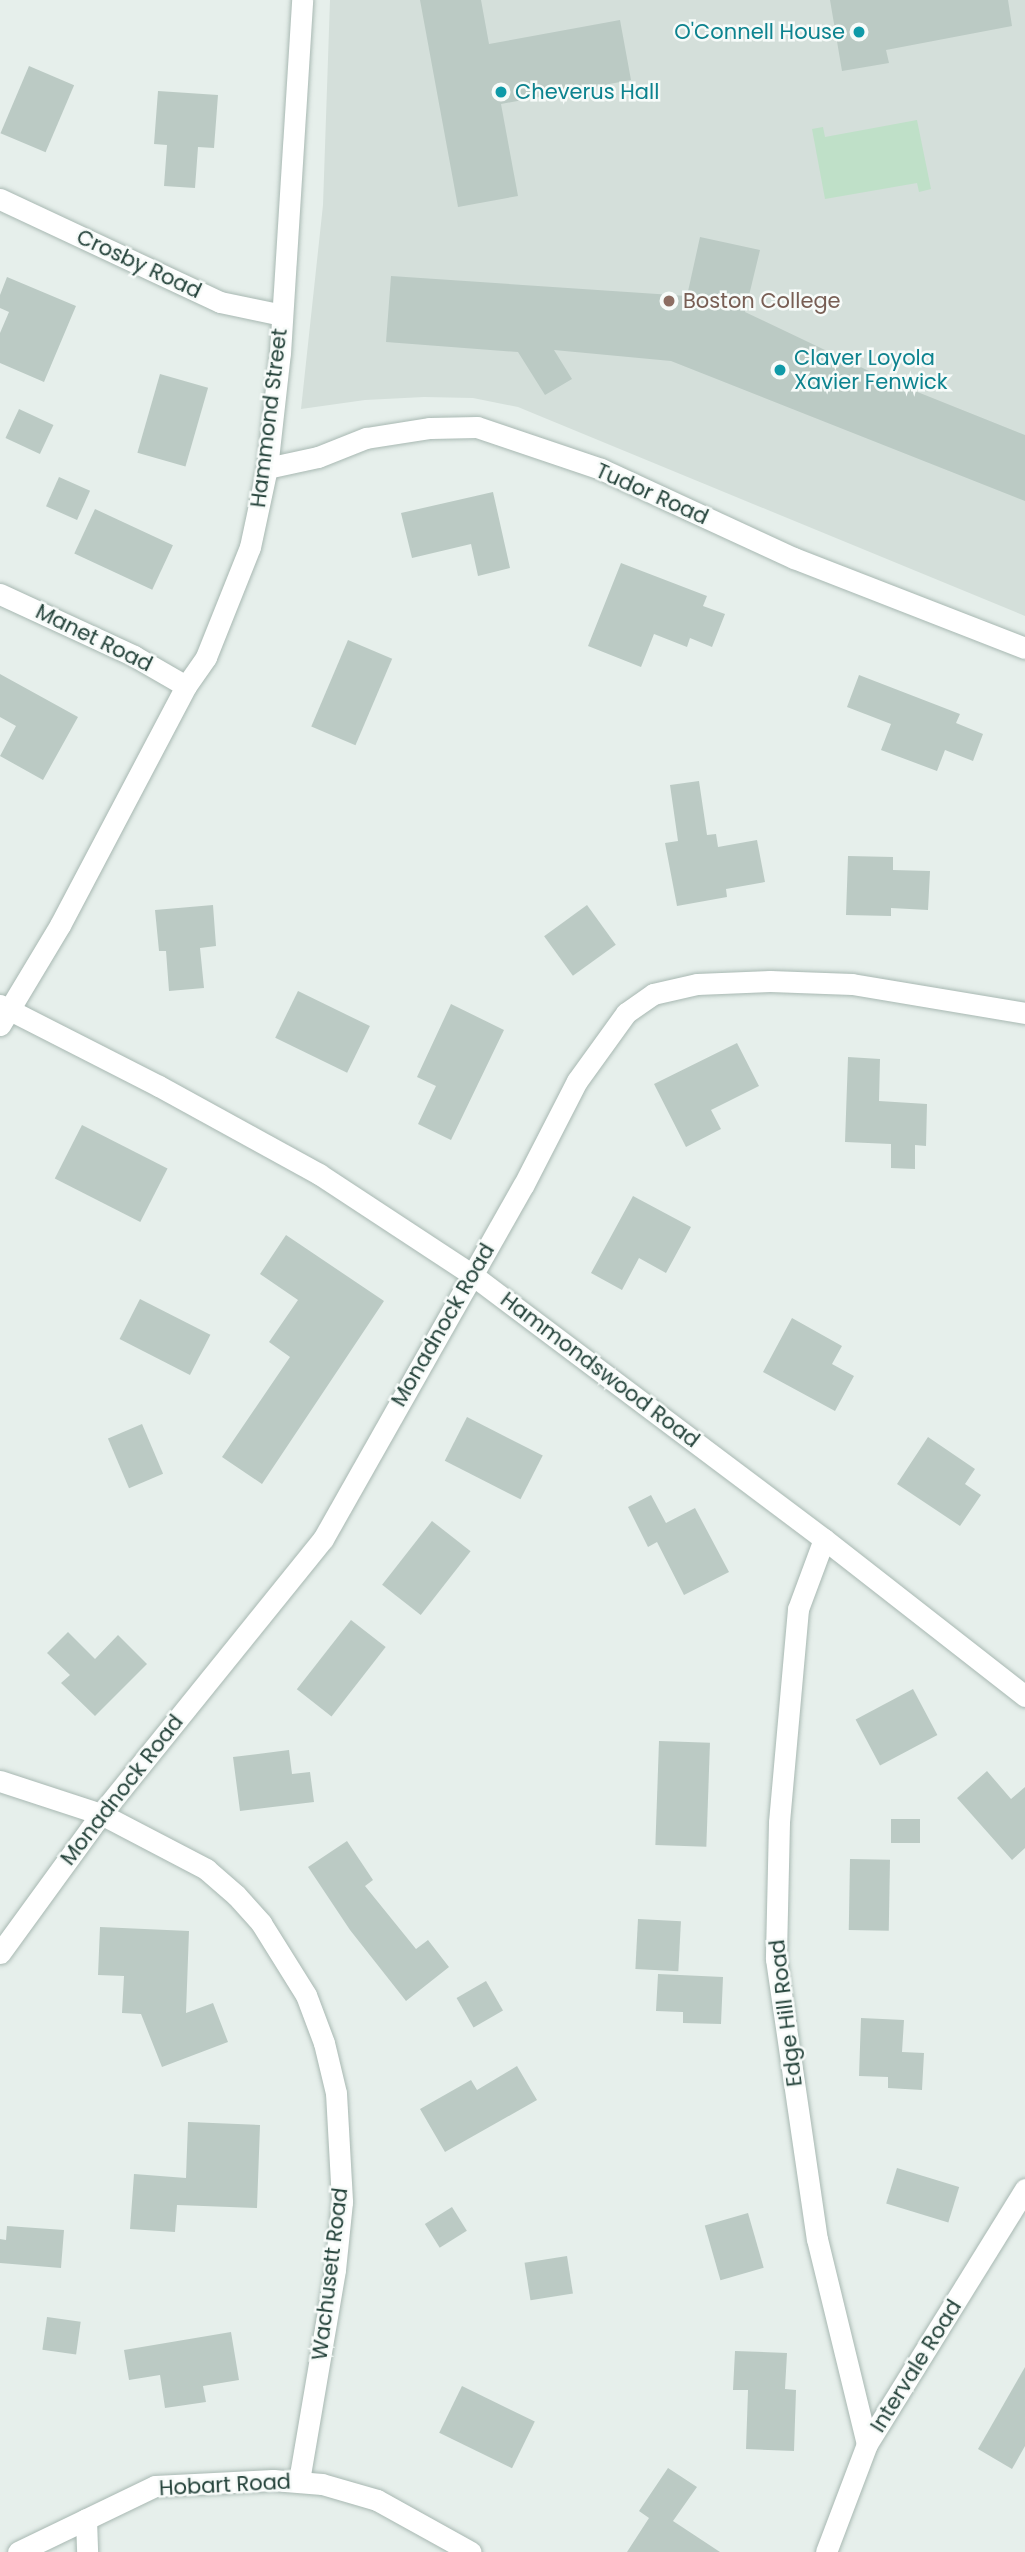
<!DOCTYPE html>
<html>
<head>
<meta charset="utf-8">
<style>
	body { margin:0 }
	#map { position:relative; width:1025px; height:2552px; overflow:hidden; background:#e6efeb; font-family:Poppins,sans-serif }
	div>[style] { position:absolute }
	.built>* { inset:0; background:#d4dfda }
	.green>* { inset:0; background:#bfe0c8 }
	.building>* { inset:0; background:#bbcac4; transform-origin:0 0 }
	.roads { filter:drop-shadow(0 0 2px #a8b8b2) drop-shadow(0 0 2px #a8b8b2) }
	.minor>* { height:21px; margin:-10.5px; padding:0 10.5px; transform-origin:10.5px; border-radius:10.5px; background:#fff }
	.dots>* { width:19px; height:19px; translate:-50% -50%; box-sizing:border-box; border:4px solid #f7fbf9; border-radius:50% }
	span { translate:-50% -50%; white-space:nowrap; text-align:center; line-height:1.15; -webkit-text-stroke:5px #f7fbf9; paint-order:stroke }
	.culture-label { font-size:21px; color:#0d838f }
	.right { translate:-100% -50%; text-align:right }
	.left { translate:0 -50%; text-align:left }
	.street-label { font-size:21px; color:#24423a }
	.education-label { font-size:21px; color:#785e54 }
</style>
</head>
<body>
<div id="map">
	<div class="built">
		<i style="clip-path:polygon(330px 0,1025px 0,1025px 616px,518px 407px,473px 398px,424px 397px,365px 400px,301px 409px,323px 205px)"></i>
	</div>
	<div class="green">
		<i style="clip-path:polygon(917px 120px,931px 189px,919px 192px,917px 183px,825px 199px,812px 129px,823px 127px,825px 137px)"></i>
	</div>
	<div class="building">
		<i style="clip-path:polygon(420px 0,481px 0,489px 44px,620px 20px,631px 80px,501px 104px,518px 196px,458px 207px)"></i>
		<i style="clip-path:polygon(830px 0,1008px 0,1012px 26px,886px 50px,889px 63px,842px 71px)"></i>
		<i style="left:29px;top:66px;width:49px;height:73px;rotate:23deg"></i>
		<i style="clip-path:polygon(158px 91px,218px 95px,214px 148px,198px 147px,195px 188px,164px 186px,167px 145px,154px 144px)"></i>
		<i style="clip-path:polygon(700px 237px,760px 250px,745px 312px,890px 381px,1025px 435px,1025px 501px,671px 361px,554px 350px,572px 379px,545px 395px,518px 352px,386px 342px,391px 276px,687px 296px)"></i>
		<i style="clip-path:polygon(7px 277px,76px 306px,44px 382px,0 363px,0 333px,9px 312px,0 308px,0 295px)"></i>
		<i style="left:160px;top:374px;width:50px;height:82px;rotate:16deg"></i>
		<i style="left:19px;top:409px;width:38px;height:32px;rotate:25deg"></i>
		<i style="left:59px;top:477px;width:34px;height:32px;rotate:24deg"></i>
		<i style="clip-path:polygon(493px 492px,510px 568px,478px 576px,471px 544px,412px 558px,401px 513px)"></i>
		<i style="left:95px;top:509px;width:86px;height:49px;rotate:25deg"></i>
		<i style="clip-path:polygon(621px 563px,707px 596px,703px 606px,725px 614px,712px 647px,690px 638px,687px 647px,654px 634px,641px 667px,588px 646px)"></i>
		<i style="left:348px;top:640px;width:48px;height:94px;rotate:23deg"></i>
		<i style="clip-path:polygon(0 674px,78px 717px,43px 780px,0 756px,16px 726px,0 717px)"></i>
		<i style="clip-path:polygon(859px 675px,960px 714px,956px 723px,983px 734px,973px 761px,945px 750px,937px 771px,881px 750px,891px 724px,847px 707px)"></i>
		<i style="clip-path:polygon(699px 781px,707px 835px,716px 834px,718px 847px,757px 840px,765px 882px,726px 889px,727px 897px,677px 906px,665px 843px,678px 841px,670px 785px)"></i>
		<i style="clip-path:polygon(848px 856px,893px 857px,893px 870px,930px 871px,928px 910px,891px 908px,891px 916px,846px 915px)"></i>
		<i style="clip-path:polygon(213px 905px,216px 946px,200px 948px,204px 988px,169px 991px,166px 951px,159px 951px,155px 910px)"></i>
		<i style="left:587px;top:905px;width:49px;height:53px;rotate:54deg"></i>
		<i style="left:298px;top:991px;width:80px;height:52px;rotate:26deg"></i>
		<i style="clip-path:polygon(451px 1004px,504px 1030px,451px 1140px,418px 1124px,436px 1086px,417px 1077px)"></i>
		<i style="clip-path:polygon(737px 1043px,759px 1086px,711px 1110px,721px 1129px,686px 1147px,654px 1084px)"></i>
		<i style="clip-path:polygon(848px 1057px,880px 1059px,879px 1101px,927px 1104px,926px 1146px,915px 1145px,915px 1169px,891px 1168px,891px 1144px,845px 1142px)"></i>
		<i style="left:82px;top:1125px;width:96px;height:60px;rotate:27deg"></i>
		<i style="clip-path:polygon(633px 1196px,691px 1227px,666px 1273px,639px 1258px,622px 1290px,591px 1273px)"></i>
		<i style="clip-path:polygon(286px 1235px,384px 1301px,262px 1484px,222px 1457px,290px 1357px,269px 1342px,298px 1300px,260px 1274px)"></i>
		<i style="left:140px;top:1299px;width:79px;height:45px;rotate:27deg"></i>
		<i style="clip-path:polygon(792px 1318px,842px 1346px,832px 1364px,854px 1376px,835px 1411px,763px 1372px)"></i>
		<i style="left:467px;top:1417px;width:85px;height:49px;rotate:27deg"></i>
		<i style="left:142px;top:1424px;width:54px;height:37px;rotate:67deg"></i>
		<i style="clip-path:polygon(928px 1437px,975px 1469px,965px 1484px,981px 1495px,960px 1526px,897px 1484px)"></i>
		<i style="clip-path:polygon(651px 1495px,666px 1523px,695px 1508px,729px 1572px,684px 1595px,657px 1542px,648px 1547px,628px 1507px)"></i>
		<i style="left:432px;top:1521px;width:49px;height:81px;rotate:38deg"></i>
		<i style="left:351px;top:1620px;width:44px;height:88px;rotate:38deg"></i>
		<i style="clip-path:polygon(68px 1632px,95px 1659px,118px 1635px,147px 1664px,95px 1716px,61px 1683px,70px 1675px,47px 1653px)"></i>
		<i style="left:913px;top:1689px;width:52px;height:65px;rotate:62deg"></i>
		<i style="left:659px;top:1741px;width:51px;height:104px;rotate:2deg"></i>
		<i style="clip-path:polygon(289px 1750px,292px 1774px,310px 1772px,314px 1802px,240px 1811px,233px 1757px)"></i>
		<i style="clip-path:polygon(987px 1771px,1011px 1799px,1025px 1787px,1025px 1848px,1012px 1860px,957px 1798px)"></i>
		<i style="left:891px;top:1819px;width:29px;height:24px"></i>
		<i style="clip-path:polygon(347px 1841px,373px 1880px,365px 1886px,416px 1949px,428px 1940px,449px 1967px,406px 2001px,350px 1930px,308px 1867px)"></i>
		<i style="left:850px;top:1859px;width:40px;height:71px;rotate:1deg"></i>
		<i style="left:638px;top:1919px;width:43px;height:50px;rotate:3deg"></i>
		<i style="clip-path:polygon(100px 1927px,189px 1931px,186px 2013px,213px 2003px,228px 2042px,162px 2067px,141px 2014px,122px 2013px,124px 1976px,98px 1975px)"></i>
		<i style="clip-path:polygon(658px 1974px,723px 1977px,721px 2024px,683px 2023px,683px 2012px,656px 2011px)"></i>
		<i style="left:486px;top:1981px;width:34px;height:34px;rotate:60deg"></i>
		<i style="clip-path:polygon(861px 2018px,904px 2020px,902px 2052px,924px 2053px,922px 2090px,888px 2088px,888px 2077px,859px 2076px)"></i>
		<i style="clip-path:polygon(517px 2066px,537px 2100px,445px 2152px,420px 2109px,471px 2080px,477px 2090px)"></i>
		<i style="clip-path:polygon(188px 2122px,260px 2125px,257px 2208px,177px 2205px,175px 2232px,130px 2229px,134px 2174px,186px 2178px)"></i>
		<i style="left:897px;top:2168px;width:65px;height:37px;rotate:17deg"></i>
		<i style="left:452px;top:2207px;width:28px;height:32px;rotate:58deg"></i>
		<i style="left:748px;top:2213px;width:57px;height:45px;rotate:74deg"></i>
		<i style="clip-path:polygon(7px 2226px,64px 2230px,61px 2268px,0 2263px,0 2239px,6px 2240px)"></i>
		<i style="left:567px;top:2256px;width:38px;height:43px;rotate:81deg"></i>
		<i style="left:47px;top:2317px;width:34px;height:33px;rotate:8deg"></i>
		<i style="clip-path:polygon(231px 2332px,239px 2380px,203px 2386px,206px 2402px,165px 2408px,160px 2375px,129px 2380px,124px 2350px)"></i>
		<i style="clip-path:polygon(735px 2351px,787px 2353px,785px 2389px,796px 2390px,794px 2451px,746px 2449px,748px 2390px,733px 2390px)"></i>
		<i style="clip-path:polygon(1025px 2367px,1025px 2446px,1012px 2469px,978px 2449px)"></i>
		<i style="left:462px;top:2386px;width:81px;height:52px;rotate:26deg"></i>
		<i style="clip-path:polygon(668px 2468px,697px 2487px,673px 2521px,720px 2552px,627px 2552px,649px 2518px,639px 2511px)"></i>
	</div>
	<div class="roads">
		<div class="minor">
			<i style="left:0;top:199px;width:243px;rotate:25.1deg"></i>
			<i style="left:220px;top:302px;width:63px;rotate:11.8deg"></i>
			<i style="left:267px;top:468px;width:52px;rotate:-12.2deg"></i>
			<i style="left:318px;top:457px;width:52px;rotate:-21.6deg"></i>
			<i style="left:366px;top:438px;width:65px;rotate:-8.9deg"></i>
			<i style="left:430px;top:428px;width:47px;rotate:-1.2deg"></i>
			<i style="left:477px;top:427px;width:131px;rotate:18.7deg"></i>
			<i style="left:601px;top:469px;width:213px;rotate:24.8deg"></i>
			<i style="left:794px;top:558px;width:248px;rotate:21.3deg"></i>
			<i style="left:0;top:594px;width:148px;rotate:24.8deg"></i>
			<i style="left:134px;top:656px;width:60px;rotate:30deg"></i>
			<i style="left:0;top:1005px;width:178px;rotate:27deg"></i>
			<i style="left:159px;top:1086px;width:183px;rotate:28.8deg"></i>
			<i style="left:319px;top:1174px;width:182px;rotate:33.3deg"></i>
			<i style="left:471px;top:1274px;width:441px;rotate:36.9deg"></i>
			<i style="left:824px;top:1539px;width:255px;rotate:38deg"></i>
			<i style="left:0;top:1025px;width:117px;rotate:-59deg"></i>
			<i style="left:60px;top:925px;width:270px;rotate:-62.2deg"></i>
			<i style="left:186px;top:686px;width:35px;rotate:-55deg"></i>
			<i style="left:206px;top:657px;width:118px;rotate:-68.2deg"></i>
			<i style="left:250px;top:547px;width:81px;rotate:-77.9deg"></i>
			<i style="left:267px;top:468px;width:116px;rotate:-83.6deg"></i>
			<i style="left:280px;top:353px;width:354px;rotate:-86.4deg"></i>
			<i style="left:824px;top:1539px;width:75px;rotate:110.4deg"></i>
			<i style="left:798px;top:1609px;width:214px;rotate:95.1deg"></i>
			<i style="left:779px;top:1822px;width:137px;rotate:91.3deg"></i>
			<i style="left:776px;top:1959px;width:283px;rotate:81.7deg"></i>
			<i style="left:817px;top:2239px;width:211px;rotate:76.3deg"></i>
			<i style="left:0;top:1781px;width:106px;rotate:18.1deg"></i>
			<i style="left:101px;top:1814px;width:119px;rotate:27.6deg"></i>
			<i style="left:206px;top:1869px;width:40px;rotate:41deg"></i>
			<i style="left:236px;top:1895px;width:38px;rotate:48deg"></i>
			<i style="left:261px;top:1923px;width:85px;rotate:58deg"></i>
			<i style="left:306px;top:1995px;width:51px;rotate:69.4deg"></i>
			<i style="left:324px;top:2043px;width:51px;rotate:76.5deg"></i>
			<i style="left:336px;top:2093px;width:109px;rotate:86.8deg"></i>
			<i style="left:342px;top:2202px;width:68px;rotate:95.9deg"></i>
			<i style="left:335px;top:2270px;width:214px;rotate:99.7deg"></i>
			<i style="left:0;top:1953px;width:172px;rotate:-54deg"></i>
			<i style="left:101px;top:1814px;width:353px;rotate:-51.1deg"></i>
			<i style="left:323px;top:1539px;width:406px;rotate:-60.5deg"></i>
			<i style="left:523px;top:1186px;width:118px;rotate:-62.8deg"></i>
			<i style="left:577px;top:1081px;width:84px;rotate:-54.2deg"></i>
			<i style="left:626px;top:1013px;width:33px;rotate:-35deg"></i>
			<i style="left:653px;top:994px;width:45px;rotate:-12.8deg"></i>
			<i style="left:697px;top:984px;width:73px;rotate:-2.4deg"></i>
			<i style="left:770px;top:981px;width:82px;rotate:2.1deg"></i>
			<i style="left:852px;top:984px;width:175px;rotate:9.5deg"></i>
			<i style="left:86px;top:2519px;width:33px;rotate:88deg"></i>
			<i style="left:18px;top:2552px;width:152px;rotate:-25.7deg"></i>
			<i style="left:155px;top:2486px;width:118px;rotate:-2.9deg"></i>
			<i style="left:273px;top:2480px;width:49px;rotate:4.7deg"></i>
			<i style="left:322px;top:2484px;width:57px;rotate:16.2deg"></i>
			<i style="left:377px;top:2500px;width:107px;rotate:29deg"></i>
			<i style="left:826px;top:2552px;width:116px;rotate:-69.2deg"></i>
			<i style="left:867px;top:2444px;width:300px;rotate:-58.2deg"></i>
		</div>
	</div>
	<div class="dots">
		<i style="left:859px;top:32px;background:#0f9aa8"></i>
		<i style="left:501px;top:92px;background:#0f9aa8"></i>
		<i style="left:669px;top:301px;background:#8d6e63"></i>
		<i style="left:780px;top:370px;background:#0f9aa8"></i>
	</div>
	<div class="culture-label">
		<span class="right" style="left:845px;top:32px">O'Connell House</span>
		<span class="left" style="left:515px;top:92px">Cheverus Hall</span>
		<span class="left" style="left:794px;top:370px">Claver Loyola<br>Xavier Fenwick</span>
	</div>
	<div class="street-label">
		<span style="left:139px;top:264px;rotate:25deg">Crosby Road</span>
		<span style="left:269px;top:418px;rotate:-83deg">Hammond Street</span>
		<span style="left:652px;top:494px;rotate:24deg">Tudor Road</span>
		<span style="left:94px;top:638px;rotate:26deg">Manet Road</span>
		<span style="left:443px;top:1325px;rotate:-60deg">Monadnock Road</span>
		<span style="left:600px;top:1370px;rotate:37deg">Hammondswood Road</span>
		<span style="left:122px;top:1790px;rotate:-52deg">Monadnock Road</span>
		<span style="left:786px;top:2013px;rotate:-97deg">Edge Hill Road</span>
		<span style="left:330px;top:2274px;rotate:-83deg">Wachusett Road</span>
		<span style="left:916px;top:2366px;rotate:-58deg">Intervale Road</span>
		<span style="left:225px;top:2485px;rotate:-3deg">Hobart Road</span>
	</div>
	<div class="education-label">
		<span class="left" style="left:683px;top:301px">Boston College</span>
	</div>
</div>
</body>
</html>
